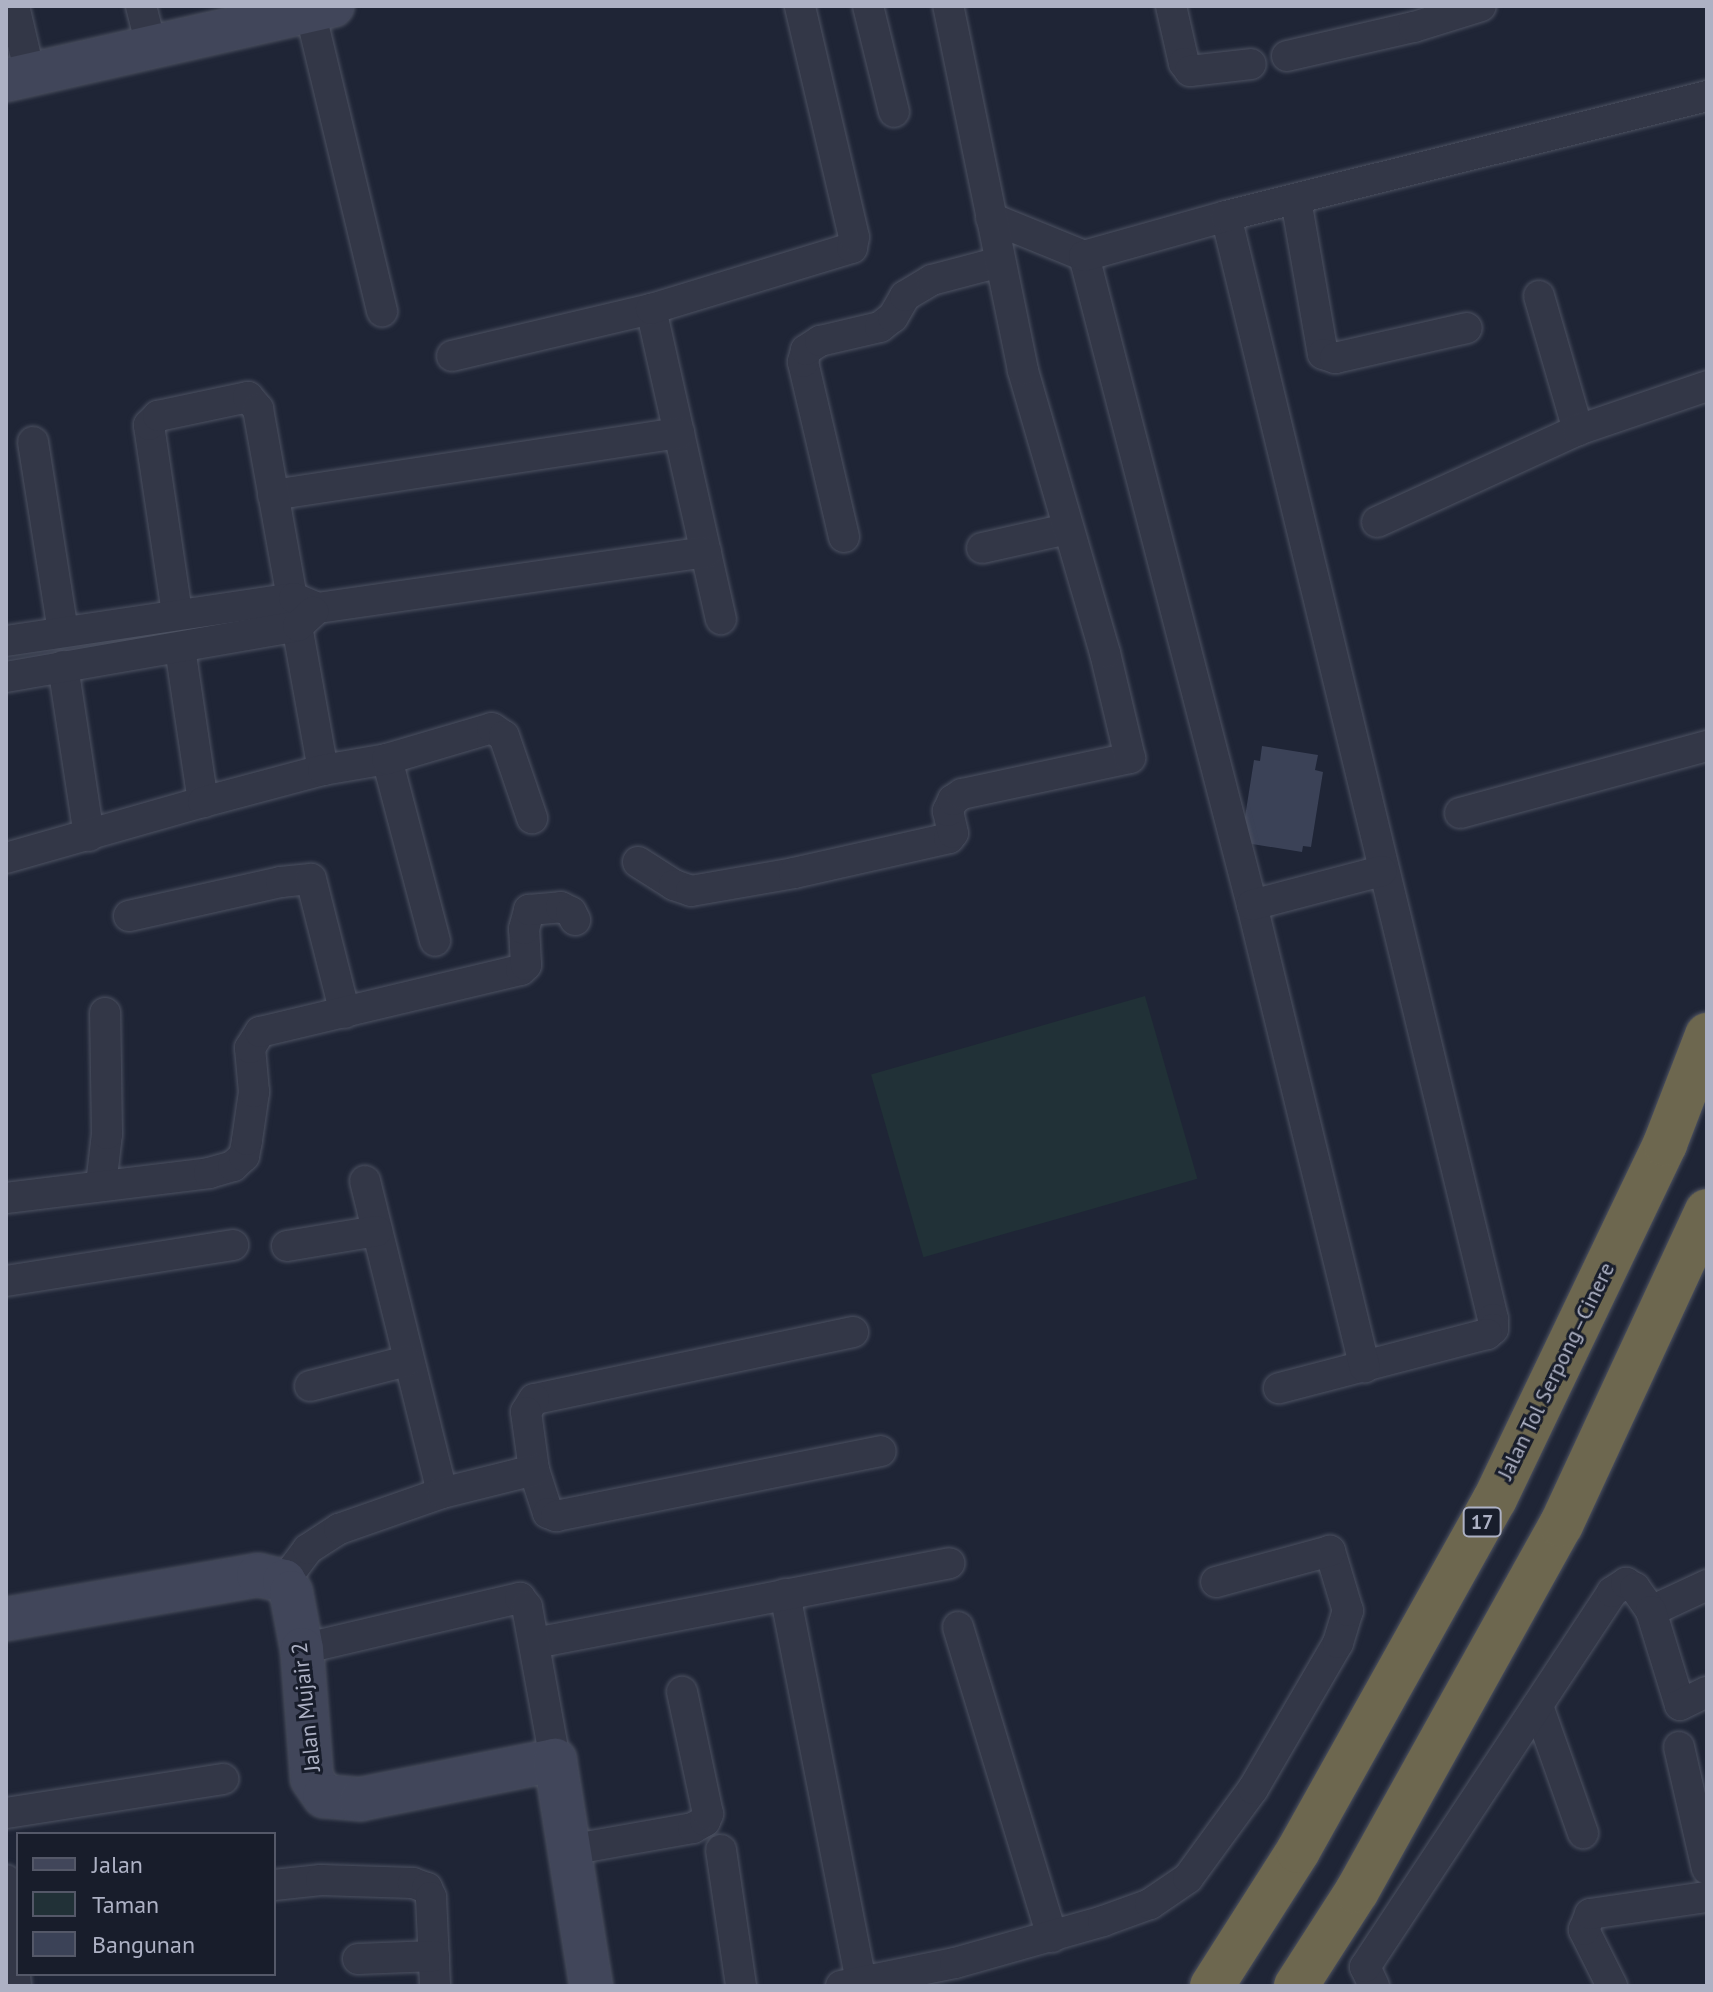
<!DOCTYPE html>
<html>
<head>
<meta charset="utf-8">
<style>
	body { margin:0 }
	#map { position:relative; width:1713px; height:1992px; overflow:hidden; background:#1f2536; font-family:"PT Sans",sans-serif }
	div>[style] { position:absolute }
	.green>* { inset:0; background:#213137; transform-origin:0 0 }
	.building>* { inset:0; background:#3b4257 }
	.roads { filter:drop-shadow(0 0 2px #4d5262) drop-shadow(0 0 2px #4d5262) }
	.street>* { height:30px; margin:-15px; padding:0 15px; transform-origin:15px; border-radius:15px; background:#333747 }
	.secondary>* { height:42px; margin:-21px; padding:0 21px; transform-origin:21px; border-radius:21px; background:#41465a }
	.highway>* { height:44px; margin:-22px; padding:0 22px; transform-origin:22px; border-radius:22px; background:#6d674f }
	span { translate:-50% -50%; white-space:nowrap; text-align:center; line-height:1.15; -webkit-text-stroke:6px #181d2b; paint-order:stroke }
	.shield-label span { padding:2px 6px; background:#181d2b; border:2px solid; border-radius:6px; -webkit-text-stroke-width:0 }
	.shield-label { font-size:20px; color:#adb1c4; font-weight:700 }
	.street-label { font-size:22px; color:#adb1c4 }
	.frame { position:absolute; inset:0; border:8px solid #adb1c4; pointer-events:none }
	.legend { position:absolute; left:16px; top:1832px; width:260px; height:144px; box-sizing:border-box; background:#181d2b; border:2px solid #545868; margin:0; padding:10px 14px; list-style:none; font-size:24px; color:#adb1c4 }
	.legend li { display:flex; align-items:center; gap:16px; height:40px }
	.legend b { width:40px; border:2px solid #545868 }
</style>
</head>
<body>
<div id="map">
	<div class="green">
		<i style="left:1145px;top:996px;width:190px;height:285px;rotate:74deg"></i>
	</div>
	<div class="building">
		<i style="clip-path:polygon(1262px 746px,1318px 755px,1315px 770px,1323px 772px,1311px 847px,1303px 846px,1302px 852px,1246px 843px,1242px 836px,1254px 760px,1260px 761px)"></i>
	</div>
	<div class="roads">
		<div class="street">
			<i style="left:14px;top:6px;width:70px;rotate:76.8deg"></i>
			<i style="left:141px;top:6px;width:44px;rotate:75.7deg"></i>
			<i style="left:868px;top:6px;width:109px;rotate:76.2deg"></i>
			<i style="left:1171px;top:6px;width:58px;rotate:77.2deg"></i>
			<i style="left:1184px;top:63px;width:10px;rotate:53deg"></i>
			<i style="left:1190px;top:71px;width:61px;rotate:-6.5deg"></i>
			<i style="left:310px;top:11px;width:309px;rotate:76.5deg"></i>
			<i style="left:1287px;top:56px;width:130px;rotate:-12.9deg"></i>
			<i style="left:1414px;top:27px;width:70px;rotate:-17.4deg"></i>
			<i style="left:1296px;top:200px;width:156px;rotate:80.1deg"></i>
			<i style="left:1323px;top:354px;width:13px;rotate:18deg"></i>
			<i style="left:1335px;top:358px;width:135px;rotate:-12.8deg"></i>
			<i style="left:1226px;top:216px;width:1135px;rotate:76.39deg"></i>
			<i style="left:1493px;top:1319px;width:10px;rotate:90deg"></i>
			<i style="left:1493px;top:1329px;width:8px;rotate:140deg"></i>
			<i style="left:1487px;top:1334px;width:215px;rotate:165.4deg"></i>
			<i style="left:991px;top:218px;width:100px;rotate:22.2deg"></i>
			<i style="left:1084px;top:256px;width:670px;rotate:75.49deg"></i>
			<i style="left:1252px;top:905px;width:476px;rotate:76.3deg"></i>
			<i style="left:1084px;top:256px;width:148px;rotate:-15.7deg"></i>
			<i style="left:1226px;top:216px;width:496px;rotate:-14deg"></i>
			<i style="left:1539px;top:296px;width:140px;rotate:73.8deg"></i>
			<i style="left:651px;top:309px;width:318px;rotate:77.3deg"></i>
			<i style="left:452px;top:356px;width:204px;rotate:-13.3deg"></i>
			<i style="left:651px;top:309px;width:210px;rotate:-16.9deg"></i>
			<i style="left:852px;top:248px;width:11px;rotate:-80deg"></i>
			<i style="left:854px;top:237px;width:237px;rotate:-103.2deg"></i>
			<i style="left:33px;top:442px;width:191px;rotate:81deg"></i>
			<i style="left:273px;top:495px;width:411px;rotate:-8.7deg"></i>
			<i style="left:1377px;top:522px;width:221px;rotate:-24.6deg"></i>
			<i style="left:1578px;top:430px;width:136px;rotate:-18.8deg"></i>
			<i style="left:844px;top:537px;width:180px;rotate:-103.2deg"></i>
			<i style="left:803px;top:362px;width:12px;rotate:-76deg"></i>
			<i style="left:806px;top:350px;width:17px;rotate:-33deg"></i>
			<i style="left:820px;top:341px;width:62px;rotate:-13.1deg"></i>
			<i style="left:880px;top:327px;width:16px;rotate:-38deg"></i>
			<i style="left:893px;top:317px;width:24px;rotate:-60deg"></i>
			<i style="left:905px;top:296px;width:31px;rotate:-31deg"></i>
			<i style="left:932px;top:280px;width:70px;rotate:-14.8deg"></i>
			<i style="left:982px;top:548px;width:87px;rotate:-12.6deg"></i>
			<i style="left:177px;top:613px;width:190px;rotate:-98.5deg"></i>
			<i style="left:149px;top:425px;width:13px;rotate:-45deg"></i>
			<i style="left:158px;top:416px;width:92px;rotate:-11.9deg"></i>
			<i style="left:248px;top:397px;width:16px;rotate:50deg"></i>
			<i style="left:258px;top:409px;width:367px;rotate:79.8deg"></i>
			<i style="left:6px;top:641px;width:291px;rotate:-8.5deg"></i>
			<i style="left:294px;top:598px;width:26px;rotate:23deg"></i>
			<i style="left:318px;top:608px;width:392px;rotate:-8.2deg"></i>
			<i style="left:180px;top:648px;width:156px;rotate:81.5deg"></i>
			<i style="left:63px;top:666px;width:172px;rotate:81.3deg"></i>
			<i style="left:6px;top:677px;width:296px;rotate:-9.9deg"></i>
			<i style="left:298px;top:626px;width:21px;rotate:-43deg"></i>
			<i style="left:387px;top:759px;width:188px;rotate:75.2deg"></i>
			<i style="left:1460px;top:813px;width:256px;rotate:-15.2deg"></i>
			<i style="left:6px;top:858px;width:205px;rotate:-15.9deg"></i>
			<i style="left:203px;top:802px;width:124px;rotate:-14.9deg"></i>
			<i style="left:323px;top:770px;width:65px;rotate:-9.8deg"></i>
			<i style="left:387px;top:759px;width:109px;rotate:-16.4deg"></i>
			<i style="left:492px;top:728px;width:14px;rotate:34deg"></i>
			<i style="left:504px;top:736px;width:87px;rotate:71.1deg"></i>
			<i style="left:638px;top:862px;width:43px;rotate:32.6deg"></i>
			<i style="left:674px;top:885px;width:18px;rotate:19deg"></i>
			<i style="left:691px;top:891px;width:105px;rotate:-9.9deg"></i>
			<i style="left:794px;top:873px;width:159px;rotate:-12.7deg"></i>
			<i style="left:949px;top:838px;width:6px;rotate:-51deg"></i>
			<i style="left:953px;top:833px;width:23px;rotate:-103deg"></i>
			<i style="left:948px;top:811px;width:12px;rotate:-66deg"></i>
			<i style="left:953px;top:800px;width:11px;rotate:-34deg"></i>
			<i style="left:962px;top:794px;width:172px;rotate:-12.1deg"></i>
			<i style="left:1130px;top:758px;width:108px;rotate:-103.4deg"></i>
			<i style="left:1105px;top:653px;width:295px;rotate:-106.2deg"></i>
			<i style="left:1023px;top:370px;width:372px;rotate:-101.6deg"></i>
			<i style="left:1252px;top:905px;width:134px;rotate:-14.7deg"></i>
			<i style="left:129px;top:916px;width:156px;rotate:-12.6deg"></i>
			<i style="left:281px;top:882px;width:30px;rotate:-6deg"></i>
			<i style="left:311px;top:879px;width:138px;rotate:75.8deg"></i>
			<i style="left:365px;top:1181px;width:321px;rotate:76.1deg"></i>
			<i style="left:101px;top:1185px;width:51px;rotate:-83.3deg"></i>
			<i style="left:107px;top:1134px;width:121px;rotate:-90.9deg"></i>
			<i style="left:6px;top:1198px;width:205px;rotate:-7deg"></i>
			<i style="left:209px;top:1173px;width:25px;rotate:-16deg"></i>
			<i style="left:233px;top:1166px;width:15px;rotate:-42deg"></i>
			<i style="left:244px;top:1156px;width:16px;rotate:-79deg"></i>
			<i style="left:247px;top:1140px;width:49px;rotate:-81.7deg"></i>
			<i style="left:254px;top:1092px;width:44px;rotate:-95.2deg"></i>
			<i style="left:250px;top:1048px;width:19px;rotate:-58deg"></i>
			<i style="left:260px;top:1032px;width:268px;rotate:-13.4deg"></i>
			<i style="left:521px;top:970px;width:7px;rotate:-45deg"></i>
			<i style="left:526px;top:965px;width:36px;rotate:-93deg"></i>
			<i style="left:524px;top:929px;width:20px;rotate:-75deg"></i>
			<i style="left:529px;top:910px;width:32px;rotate:-5deg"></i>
			<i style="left:561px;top:907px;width:11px;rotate:27deg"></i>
			<i style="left:571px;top:912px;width:9px;rotate:63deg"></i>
			<i style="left:287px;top:1246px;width:91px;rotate:-9.5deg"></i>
			<i style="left:6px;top:1281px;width:230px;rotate:-9deg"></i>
			<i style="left:853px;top:1332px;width:326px;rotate:168.1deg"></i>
			<i style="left:534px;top:1399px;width:15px;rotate:122deg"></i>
			<i style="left:526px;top:1412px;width:59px;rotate:82.1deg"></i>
			<i style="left:534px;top:1470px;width:45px;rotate:72deg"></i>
			<i style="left:548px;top:1513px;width:9px;rotate:21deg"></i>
			<i style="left:556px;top:1516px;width:331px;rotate:-11.3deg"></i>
			<i style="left:310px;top:1386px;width:100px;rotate:-14.5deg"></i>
			<i style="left:284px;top:1581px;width:40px;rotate:-53deg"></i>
			<i style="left:308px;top:1549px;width:37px;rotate:-33deg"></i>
			<i style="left:339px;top:1529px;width:109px;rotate:-19.3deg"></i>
			<i style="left:442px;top:1493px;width:95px;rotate:-14deg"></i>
			<i style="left:785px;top:1594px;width:394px;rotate:78.9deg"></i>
			<i style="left:1651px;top:1611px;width:62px;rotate:-24.9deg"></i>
			<i style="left:958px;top:1627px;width:324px;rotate:73.1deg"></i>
			<i style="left:535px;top:1643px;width:422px;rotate:-10.9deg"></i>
			<i style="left:302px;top:1649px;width:224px;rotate:-13.2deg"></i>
			<i style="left:520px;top:1598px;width:11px;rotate:52deg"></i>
			<i style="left:527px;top:1607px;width:156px;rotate:79.6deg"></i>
			<i style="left:1538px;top:1706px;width:135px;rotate:70.5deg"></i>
			<i style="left:1679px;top:1747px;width:125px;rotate:77.1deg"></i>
			<i style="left:6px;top:1813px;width:220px;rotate:-8.9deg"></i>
			<i style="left:569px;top:1850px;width:126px;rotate:-10.1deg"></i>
			<i style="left:693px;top:1828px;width:14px;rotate:-30deg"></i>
			<i style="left:705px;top:1821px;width:8px;rotate:-67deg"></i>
			<i style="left:708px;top:1814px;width:125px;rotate:-102deg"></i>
			<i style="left:721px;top:1850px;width:137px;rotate:81.6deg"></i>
			<i style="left:6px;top:1880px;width:106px;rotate:84.6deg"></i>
			<i style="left:274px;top:1885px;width:47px;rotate:-6.1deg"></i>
			<i style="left:321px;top:1880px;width:92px;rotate:1.9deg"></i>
			<i style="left:413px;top:1883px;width:15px;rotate:20deg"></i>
			<i style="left:427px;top:1888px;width:10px;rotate:66deg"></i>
			<i style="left:431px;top:1897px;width:89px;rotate:87.4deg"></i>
			<i style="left:358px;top:1959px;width:76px;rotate:-2.3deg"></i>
			<i style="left:841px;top:1986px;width:116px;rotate:-11.4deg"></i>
			<i style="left:955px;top:1963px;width:154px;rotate:-15.8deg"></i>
			<i style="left:1103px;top:1921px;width:50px;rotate:-19.9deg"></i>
			<i style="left:1150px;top:1904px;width:46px;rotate:-34.4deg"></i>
			<i style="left:1188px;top:1878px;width:110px;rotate:-53.9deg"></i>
			<i style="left:1253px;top:1789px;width:169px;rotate:-59.8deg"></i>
			<i style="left:1338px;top:1643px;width:34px;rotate:-73deg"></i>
			<i style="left:1348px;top:1611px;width:63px;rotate:-106.7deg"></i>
			<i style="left:1330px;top:1551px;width:118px;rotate:164.8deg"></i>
			<i style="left:1374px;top:1986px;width:21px;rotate:-115deg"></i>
			<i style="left:1365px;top:1967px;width:449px;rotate:-56.6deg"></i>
			<i style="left:1612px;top:1592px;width:17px;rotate:-33deg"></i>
			<i style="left:1626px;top:1583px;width:10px;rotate:29deg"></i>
			<i style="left:1635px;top:1588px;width:28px;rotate:55deg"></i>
			<i style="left:1651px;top:1611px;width:98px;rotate:72.9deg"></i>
			<i style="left:1680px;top:1705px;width:30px;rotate:-26deg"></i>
			<i style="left:1612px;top:1986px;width:63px;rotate:-116.6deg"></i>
			<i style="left:1584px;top:1930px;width:17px;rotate:-69deg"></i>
			<i style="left:1590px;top:1914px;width:118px;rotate:-8.3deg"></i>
		</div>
		<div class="secondary">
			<i style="left:6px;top:80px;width:335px;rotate:-12.8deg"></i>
			<i style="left:6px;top:1619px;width:256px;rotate:-9.9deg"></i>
			<i style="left:258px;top:1575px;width:27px;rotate:13deg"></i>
			<i style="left:284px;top:1581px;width:13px;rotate:58deg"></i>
			<i style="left:291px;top:1592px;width:58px;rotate:79.1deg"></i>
			<i style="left:302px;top:1649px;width:130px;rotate:85.6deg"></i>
			<i style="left:312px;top:1779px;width:21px;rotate:55deg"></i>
			<i style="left:324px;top:1796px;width:37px;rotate:5deg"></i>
			<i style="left:361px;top:1799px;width:198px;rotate:-11.4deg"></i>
			<i style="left:555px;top:1760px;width:229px;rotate:80.9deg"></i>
		</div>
		<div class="highway">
			<i style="left:1212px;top:1986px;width:160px;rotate:-57.5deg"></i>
			<i style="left:1298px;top:1851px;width:403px;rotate:-60.8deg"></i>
			<i style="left:1495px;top:1499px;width:394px;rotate:-64.4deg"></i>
			<i style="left:1665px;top:1144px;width:117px;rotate:-68.9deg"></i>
			<i style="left:1296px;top:1986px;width:113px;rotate:-57.3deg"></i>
			<i style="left:1357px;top:1891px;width:419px;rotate:-60.9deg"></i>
			<i style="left:1561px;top:1525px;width:346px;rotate:-65.1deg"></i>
		</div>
	</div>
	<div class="shield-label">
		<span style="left:1482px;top:1522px">17</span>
	</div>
	<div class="street-label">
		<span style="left:1556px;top:1371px;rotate:-64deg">Jalan Tol Serpong–Cinere</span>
		<span style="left:306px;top:1707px;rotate:-96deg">Jalan Mujair 2</span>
	</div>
	<div class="frame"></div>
	<ul class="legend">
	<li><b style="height:10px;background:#41465a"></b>Jalan</li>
	<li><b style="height:22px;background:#213137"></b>Taman</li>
	<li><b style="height:22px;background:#3b4257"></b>Bangunan</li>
	</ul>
</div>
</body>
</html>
